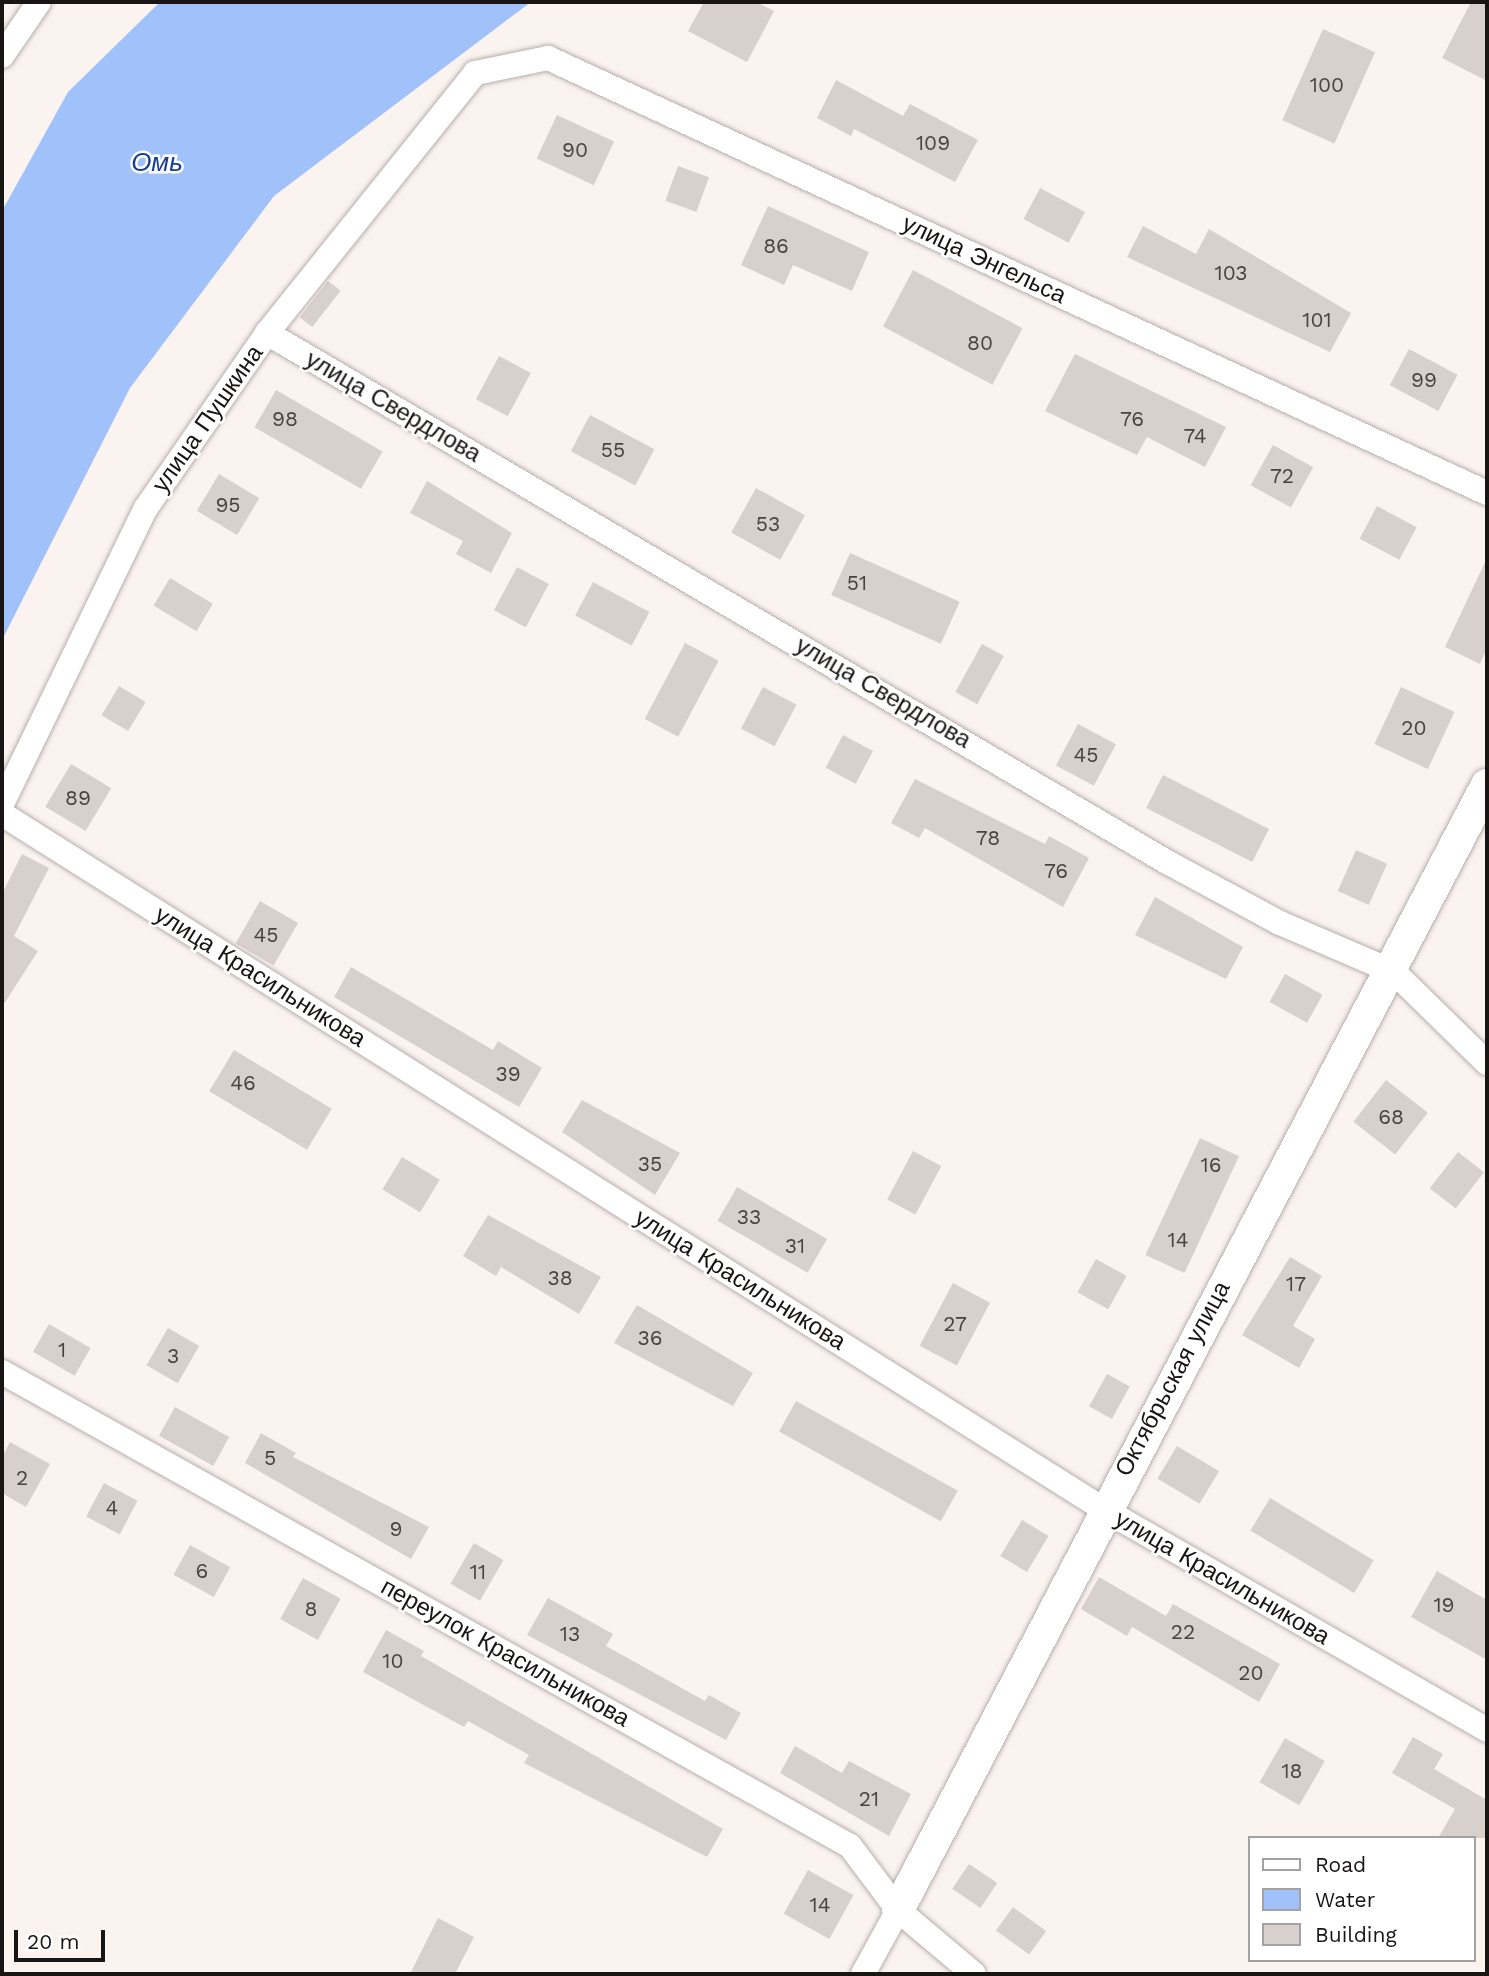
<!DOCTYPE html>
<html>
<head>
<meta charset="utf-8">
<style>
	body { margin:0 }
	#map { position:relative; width:1489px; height:1976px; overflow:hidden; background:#fbf3f0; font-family:"Work Sans",sans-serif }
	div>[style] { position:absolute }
	.water>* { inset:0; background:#a1c1fb }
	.building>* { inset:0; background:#d7d0cc; transform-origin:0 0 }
	.roads { filter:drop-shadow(0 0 2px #b6afac) drop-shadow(0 0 2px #b6afac) }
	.minor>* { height:24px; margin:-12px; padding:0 12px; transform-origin:12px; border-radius:12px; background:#fff }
	.tertiary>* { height:32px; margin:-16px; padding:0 16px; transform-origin:16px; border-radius:16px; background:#fff }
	span { translate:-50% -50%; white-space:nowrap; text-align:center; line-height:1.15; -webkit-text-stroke:5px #fff; paint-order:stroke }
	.number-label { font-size:21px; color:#484442 }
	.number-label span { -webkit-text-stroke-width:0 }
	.street-label { font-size:24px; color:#181514 }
	.water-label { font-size:26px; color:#184091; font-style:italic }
	.frame { position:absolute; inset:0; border:4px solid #181514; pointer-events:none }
	.legend { position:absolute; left:1248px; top:1836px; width:228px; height:126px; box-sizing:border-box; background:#fff; border:2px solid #a3a1a1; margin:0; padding:9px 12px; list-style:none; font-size:21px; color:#181514 }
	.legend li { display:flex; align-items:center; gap:14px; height:35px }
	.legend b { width:35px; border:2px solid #a3a1a1 }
	.scale { position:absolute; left:14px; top:1930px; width:91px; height:32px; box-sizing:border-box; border:4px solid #181514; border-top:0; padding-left:9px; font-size:21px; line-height:24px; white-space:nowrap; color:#181514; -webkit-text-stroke:5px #fff; paint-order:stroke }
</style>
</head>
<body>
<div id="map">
	<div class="water">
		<i style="clip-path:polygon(160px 2px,531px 2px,274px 196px,130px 388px,2px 640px,2px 211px,68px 92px)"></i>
	</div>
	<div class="building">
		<i style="clip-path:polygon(704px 2px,756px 2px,774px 11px,747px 62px,688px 31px)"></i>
		<i style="clip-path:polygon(1471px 2px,1487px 2px,1487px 81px,1442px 58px)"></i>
		<i style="left:1323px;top:29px;width:57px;height:100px;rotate:24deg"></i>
		<i style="clip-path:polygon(836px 80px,903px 116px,910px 104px,978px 140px,955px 182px,854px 129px,851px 136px,817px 118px)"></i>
		<i style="left:557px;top:115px;width:63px;height:48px;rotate:25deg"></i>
		<i style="left:678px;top:166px;width:33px;height:37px;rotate:20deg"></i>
		<i style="left:1040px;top:188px;width:51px;height:35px;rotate:28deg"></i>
		<i style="clip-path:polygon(768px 206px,869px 252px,852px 291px,793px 265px,784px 285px,741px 265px)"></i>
		<i style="clip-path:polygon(1143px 226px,1196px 254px,1209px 229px,1351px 313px,1330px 352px,1127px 257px)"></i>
		<i style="left:913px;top:270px;width:124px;height:64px;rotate:28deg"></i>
		<i style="left:328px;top:281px;width:16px;height:46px;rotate:38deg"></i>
		<i style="left:1409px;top:349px;width:55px;height:41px;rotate:28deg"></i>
		<i style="clip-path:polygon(1075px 354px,1226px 427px,1205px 467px,1147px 437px,1137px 455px,1045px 411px)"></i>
		<i style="left:499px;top:356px;width:36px;height:49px;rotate:28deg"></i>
		<i style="left:276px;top:390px;width:123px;height:43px;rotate:30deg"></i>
		<i style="left:590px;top:415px;width:73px;height:41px;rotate:28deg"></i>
		<i style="left:1273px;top:445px;width:46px;height:46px;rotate:29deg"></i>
		<i style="left:219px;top:474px;width:47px;height:43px;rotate:31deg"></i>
		<i style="clip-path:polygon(427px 481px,512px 533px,491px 573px,456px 554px,463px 541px,410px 513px)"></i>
		<i style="left:756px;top:488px;width:56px;height:51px;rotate:29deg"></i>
		<i style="left:1377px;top:506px;width:45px;height:37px;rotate:28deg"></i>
		<i style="left:850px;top:553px;width:120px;height:46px;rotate:24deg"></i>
		<i style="clip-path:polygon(1487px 558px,1487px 648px,1480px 664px,1445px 647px)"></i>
		<i style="left:517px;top:567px;width:36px;height:49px;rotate:28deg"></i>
		<i style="left:170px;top:578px;width:50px;height:32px;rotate:31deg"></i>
		<i style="left:593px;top:582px;width:64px;height:38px;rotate:28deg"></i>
		<i style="left:685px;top:643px;width:38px;height:86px;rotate:28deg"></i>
		<i style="left:982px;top:644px;width:25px;height:55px;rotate:29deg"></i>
		<i style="left:119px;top:686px;width:31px;height:34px;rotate:31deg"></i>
		<i style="left:763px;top:687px;width:38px;height:47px;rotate:28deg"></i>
		<i style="left:1401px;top:687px;width:59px;height:63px;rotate:25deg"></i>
		<i style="left:1078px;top:724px;width:43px;height:47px;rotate:28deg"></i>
		<i style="left:843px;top:735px;width:34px;height:37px;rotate:28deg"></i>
		<i style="left:71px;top:764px;width:47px;height:50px;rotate:31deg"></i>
		<i style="left:1163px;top:775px;width:119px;height:37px;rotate:27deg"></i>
		<i style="clip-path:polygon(915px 779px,1045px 844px,1049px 836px,1089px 858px,1063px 907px,925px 828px,919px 838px,891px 823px)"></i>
		<i style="left:1356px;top:850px;width:34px;height:45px;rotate:24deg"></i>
		<i style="clip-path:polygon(22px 854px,49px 868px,14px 936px,38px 951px,2px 1007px,2px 894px)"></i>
		<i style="clip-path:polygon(1155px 897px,1243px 947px,1226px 979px,1135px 935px)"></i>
		<i style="left:260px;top:901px;width:44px;height:49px;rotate:30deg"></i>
		<i style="clip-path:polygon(351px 967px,493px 1050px,498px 1041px,542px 1068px,519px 1107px,334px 997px)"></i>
		<i style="left:1285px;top:974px;width:43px;height:32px;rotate:29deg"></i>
		<i style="left:234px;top:1050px;width:114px;height:48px;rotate:31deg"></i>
		<i style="left:1386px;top:1080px;width:53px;height:53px;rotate:38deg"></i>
		<i style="clip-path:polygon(582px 1100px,680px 1153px,655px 1195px,562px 1132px)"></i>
		<i style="left:1200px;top:1138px;width:43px;height:129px;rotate:25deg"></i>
		<i style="left:913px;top:1151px;width:32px;height:55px;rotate:28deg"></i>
		<i style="left:1458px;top:1152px;width:33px;height:46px;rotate:38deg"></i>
		<i style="left:402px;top:1157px;width:44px;height:38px;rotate:31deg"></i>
		<i style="left:737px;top:1187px;width:104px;height:39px;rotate:30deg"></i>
		<i style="clip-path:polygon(488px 1215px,601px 1277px,579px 1314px,501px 1267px,496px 1276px,463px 1256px)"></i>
		<i style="clip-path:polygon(1290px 1257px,1322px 1276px,1293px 1326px,1315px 1339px,1299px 1368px,1242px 1335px)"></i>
		<i style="left:1096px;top:1259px;width:35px;height:38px;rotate:29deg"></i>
		<i style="left:953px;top:1283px;width:42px;height:71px;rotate:28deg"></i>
		<i style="clip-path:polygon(637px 1305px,753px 1373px,733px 1406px,614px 1343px)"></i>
		<i style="left:49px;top:1324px;width:48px;height:32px;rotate:30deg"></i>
		<i style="left:168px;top:1328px;width:36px;height:43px;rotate:30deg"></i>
		<i style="left:1107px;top:1374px;width:26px;height:37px;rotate:29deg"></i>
		<i style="left:796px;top:1401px;width:185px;height:35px;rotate:29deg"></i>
		<i style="left:175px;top:1407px;width:62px;height:33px;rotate:29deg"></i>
		<i style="clip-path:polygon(261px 1433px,296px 1453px,293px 1457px,429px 1527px,411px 1559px,245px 1463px)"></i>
		<i style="clip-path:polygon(10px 1442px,50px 1464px,26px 1507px,2px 1493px,2px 1457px)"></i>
		<i style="left:1177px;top:1446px;width:49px;height:38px;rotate:31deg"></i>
		<i style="left:104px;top:1483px;width:38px;height:38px;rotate:28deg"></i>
		<i style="left:1270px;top:1498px;width:121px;height:38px;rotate:31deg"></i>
		<i style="left:1022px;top:1520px;width:31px;height:42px;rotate:31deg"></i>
		<i style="left:474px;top:1543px;width:34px;height:47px;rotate:30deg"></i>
		<i style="left:190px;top:1545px;width:46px;height:34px;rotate:29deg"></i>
		<i style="clip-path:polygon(1437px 1571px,1487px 1600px,1487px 1660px,1411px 1617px)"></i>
		<i style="clip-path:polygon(1099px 1577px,1166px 1616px,1173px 1604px,1280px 1664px,1259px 1702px,1132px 1627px,1127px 1636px,1081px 1609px)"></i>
		<i style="left:303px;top:1578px;width:43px;height:47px;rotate:29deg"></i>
		<i style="clip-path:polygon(548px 1598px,613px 1634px,606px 1646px,705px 1701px,709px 1695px,741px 1713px,726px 1740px,527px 1635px)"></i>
		<i style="clip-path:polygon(386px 1630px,424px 1651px,421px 1656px,723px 1829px,707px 1857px,524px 1763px,529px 1755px,468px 1721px,464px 1727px,363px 1672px)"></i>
		<i style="clip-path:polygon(1413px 1737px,1443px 1754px,1434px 1769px,1487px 1800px,1487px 1838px,1438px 1838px,1455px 1809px,1392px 1773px)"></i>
		<i style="left:1285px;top:1738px;width:46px;height:51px;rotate:30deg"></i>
		<i style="clip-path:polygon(795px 1746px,842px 1773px,849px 1761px,911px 1794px,889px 1836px,780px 1773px)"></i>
		<i style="left:969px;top:1864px;width:34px;height:30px;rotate:34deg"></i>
		<i style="left:808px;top:1870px;width:52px;height:50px;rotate:29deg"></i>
		<i style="left:1013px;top:1907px;width:41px;height:29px;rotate:36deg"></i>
		<i style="clip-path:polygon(438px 1918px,474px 1937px,455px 1974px,410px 1974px)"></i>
	</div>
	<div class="roads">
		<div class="minor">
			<i style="left:2px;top:56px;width:65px;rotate:-55.6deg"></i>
			<i style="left:267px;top:333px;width:1044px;rotate:30.45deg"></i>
			<i style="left:1167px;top:862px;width:128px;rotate:28.4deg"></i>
			<i style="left:1280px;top:923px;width:124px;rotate:23.3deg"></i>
			<i style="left:1394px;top:972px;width:130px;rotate:44.4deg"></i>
			<i style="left:2px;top:804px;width:329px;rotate:-64.1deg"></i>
			<i style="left:146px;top:508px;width:213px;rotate:-55.3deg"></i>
			<i style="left:267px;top:333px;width:333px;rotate:-51.3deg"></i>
			<i style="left:475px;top:73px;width:75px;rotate:-11.6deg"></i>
			<i style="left:548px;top:58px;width:1035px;rotate:24.86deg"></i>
			<i style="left:2px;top:814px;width:1302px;rotate:32.26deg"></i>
			<i style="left:1103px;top:1509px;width:443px;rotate:29.9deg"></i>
			<i style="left:2px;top:1372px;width:971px;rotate:29.2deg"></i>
			<i style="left:850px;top:1846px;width:80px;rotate:53.1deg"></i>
			<i style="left:898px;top:1910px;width:99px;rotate:40.1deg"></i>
			<i style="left:863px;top:1974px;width:73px;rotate:-61.3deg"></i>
		</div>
		<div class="tertiary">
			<i style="left:898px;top:1910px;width:1270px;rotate:-62.37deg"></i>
		</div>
	</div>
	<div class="number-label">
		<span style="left:1327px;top:85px">100</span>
		<span style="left:933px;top:143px">109</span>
		<span style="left:575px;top:150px">90</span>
		<span style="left:776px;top:246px">86</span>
		<span style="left:1231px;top:273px">103</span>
		<span style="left:1317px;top:320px">101</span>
		<span style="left:980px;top:343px">80</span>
		<span style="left:1424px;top:380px">99</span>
		<span style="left:285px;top:419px">98</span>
		<span style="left:1132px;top:419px">76</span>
		<span style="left:1195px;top:436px">74</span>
		<span style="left:613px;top:450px">55</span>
		<span style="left:1282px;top:476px">72</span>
		<span style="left:228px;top:505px">95</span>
		<span style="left:768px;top:524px">53</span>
		<span style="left:857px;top:583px">51</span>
		<span style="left:1414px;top:728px">20</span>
		<span style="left:1086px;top:755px">45</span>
		<span style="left:78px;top:798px">89</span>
		<span style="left:988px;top:838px">78</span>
		<span style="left:1056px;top:871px">76</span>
		<span style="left:266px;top:935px">45</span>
		<span style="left:508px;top:1074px">39</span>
		<span style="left:243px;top:1083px">46</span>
		<span style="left:1391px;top:1117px">68</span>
		<span style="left:650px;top:1164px">35</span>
		<span style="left:1211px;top:1165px">16</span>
		<span style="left:749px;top:1217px">33</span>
		<span style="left:1178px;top:1240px">14</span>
		<span style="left:795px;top:1246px">31</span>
		<span style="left:560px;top:1278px">38</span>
		<span style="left:1296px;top:1284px">17</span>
		<span style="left:955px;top:1324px">27</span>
		<span style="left:650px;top:1338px">36</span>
		<span style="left:62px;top:1350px">1</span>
		<span style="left:173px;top:1356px">3</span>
		<span style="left:270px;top:1458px">5</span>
		<span style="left:22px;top:1478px">2</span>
		<span style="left:112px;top:1508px">4</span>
		<span style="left:396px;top:1529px">9</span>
		<span style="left:202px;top:1571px">6</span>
		<span style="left:478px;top:1572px">11</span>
		<span style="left:1444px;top:1605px">19</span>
		<span style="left:311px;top:1609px">8</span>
		<span style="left:1183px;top:1632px">22</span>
		<span style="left:570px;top:1634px">13</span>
		<span style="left:393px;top:1661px">10</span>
		<span style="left:1251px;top:1673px">20</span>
		<span style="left:1292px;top:1771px">18</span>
		<span style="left:869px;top:1799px">21</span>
		<span style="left:820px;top:1905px">14</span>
	</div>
	<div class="street-label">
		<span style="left:984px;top:260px;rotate:25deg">улица Энгельса</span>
		<span style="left:393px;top:407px;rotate:30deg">улица Свердлова</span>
		<span style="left:208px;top:419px;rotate:-55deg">улица Пушкина</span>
		<span style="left:883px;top:693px;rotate:30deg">улица Свердлова</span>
		<span style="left:260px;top:977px;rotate:32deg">улица Красильникова</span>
		<span style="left:740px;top:1280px;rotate:32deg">улица Красильникова</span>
		<span style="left:1173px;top:1379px;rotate:-62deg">Октябрьская улица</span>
		<span style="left:1222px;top:1578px;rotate:30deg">улица Красильникова</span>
		<span style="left:505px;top:1653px;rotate:29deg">переулок Красильникова</span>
	</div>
	<div class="water-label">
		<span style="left:157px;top:163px">Омь</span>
	</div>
	<div class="frame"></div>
	<ul class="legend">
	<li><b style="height:9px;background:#fff"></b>Road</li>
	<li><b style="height:19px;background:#a1c1fb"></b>Water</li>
	<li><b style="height:19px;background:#d7d0cc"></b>Building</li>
	</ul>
	<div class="scale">20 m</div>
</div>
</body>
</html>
